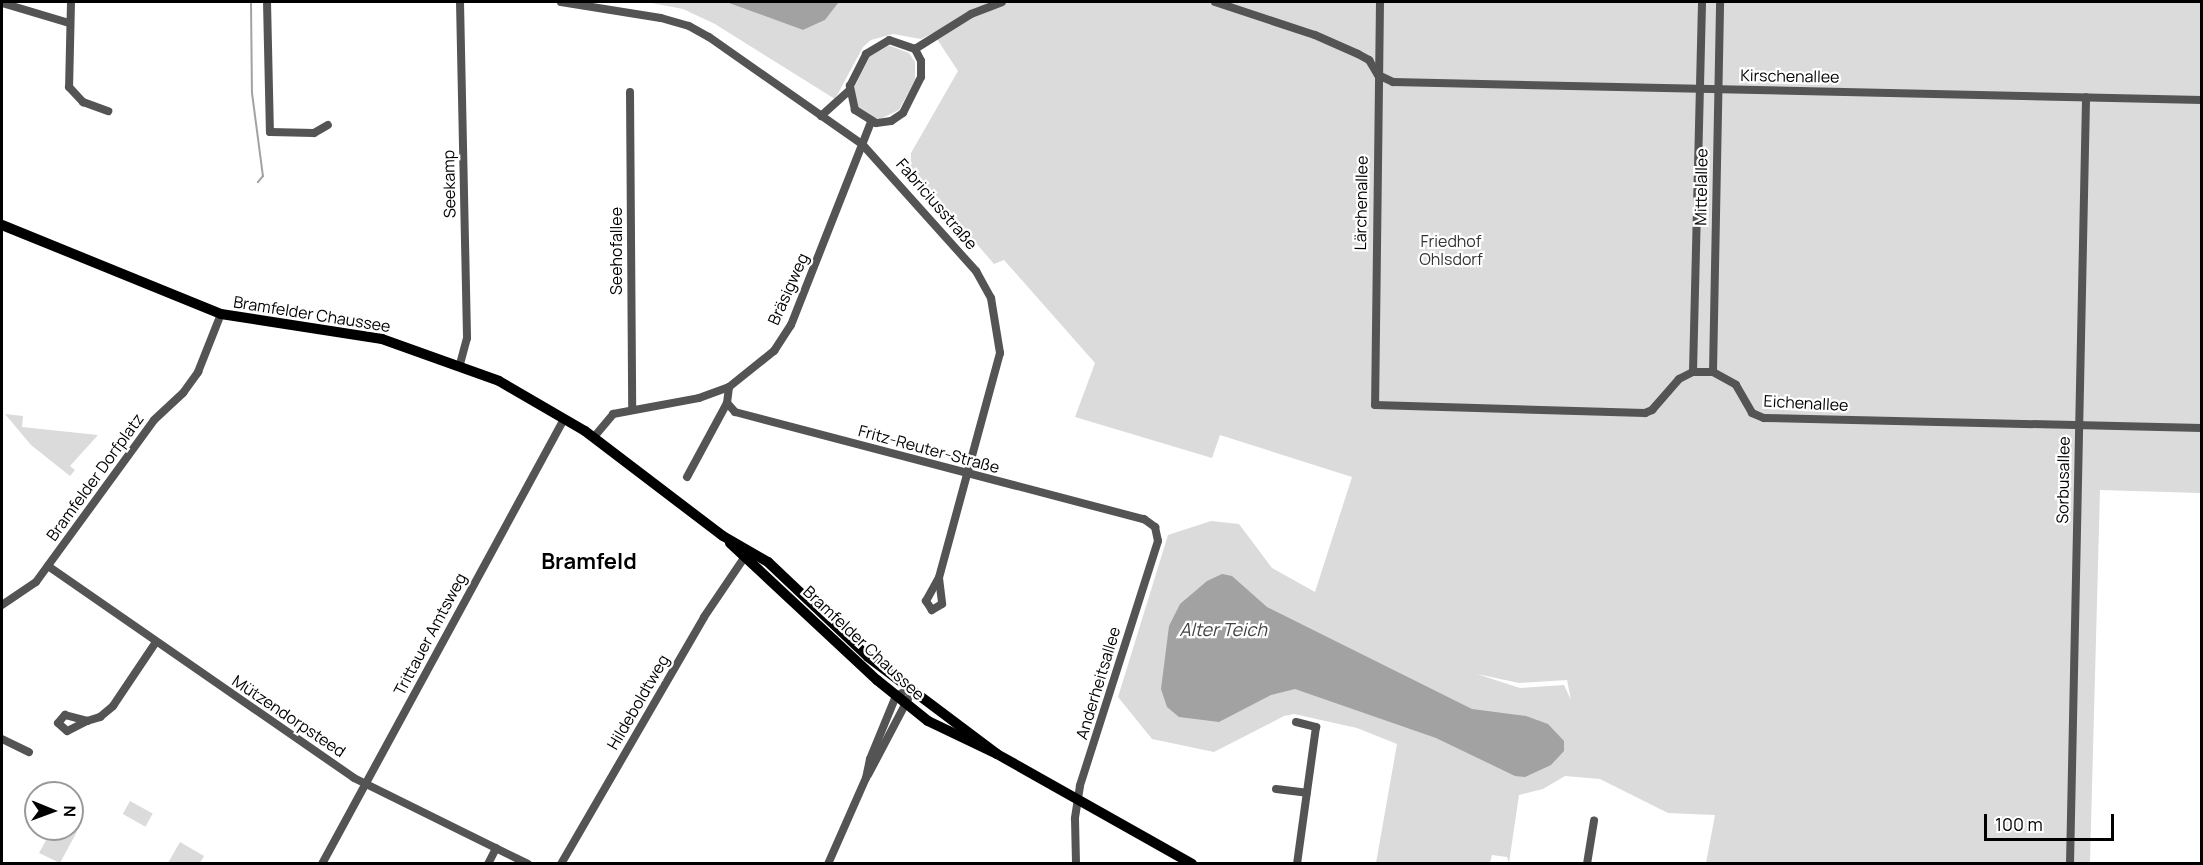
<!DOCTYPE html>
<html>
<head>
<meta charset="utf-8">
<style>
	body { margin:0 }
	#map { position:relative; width:2203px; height:865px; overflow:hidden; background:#fff; font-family:Manrope,sans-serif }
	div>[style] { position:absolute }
	.green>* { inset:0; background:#dbdbdb; transform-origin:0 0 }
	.water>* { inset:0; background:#a2a2a2 }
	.stream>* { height:2px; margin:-1px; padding:0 1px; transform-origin:1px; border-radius:1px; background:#a2a2a2 }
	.minor>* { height:8px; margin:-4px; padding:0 4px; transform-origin:4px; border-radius:4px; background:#545454 }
	.major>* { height:10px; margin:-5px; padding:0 5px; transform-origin:5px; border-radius:5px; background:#000 }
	span { translate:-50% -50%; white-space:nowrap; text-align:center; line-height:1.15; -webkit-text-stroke:4.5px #fff; paint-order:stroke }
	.street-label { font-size:16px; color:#000 }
	.park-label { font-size:16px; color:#323232 }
	.water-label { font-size:18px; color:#434343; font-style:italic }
	.district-label { font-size:22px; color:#000; font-weight:700 }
	.frame { position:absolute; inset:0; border:3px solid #000; pointer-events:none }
	.north { position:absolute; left:24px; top:781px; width:60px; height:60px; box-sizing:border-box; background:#fff; border:2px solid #999; border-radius:50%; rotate:91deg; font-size:16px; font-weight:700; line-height:24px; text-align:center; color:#000 }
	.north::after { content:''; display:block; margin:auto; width:21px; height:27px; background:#000; clip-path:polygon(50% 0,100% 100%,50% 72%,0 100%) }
	.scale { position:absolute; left:1984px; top:814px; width:130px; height:27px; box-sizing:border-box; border:3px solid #000; border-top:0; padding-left:8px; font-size:18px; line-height:21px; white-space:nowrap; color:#000; -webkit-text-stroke:4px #fff; paint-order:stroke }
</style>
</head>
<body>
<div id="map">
	<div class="green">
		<i style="clip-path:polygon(evenodd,646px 2px,726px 2px,803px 30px,825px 20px,839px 2px,2201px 2px,2201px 493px,2100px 490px,2090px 863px,1706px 863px,1715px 815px,1668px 813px,1600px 779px,1565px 776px,1543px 789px,1519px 795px,1509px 863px,1507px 857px,1492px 855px,1490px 863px,1376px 863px,1397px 744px,1357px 728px,1294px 714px,1284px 716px,1214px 752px,1152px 739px,1118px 697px,1168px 535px,1211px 521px,1239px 524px,1272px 568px,1315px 592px,1352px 477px,1220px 435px,1212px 458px,1075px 417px,1095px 363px,1004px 260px,994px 264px,911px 167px,911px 153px,958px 71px,933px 33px,921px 39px,893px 34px,871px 40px,863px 47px,835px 99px,715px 24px,683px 9px,646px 2px,1477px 674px,1519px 683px,1567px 680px,1571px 700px,1564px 685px,1520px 688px,1477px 674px)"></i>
		<i style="clip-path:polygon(888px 45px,909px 53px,915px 62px,915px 80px,899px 110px,880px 119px,869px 117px,857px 107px,854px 88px,871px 54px)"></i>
		<i style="clip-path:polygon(5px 414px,23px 416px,22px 427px,98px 435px,70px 466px,75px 470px,70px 476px,31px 445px)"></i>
		<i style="left:130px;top:801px;width:26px;height:15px;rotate:29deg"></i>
		<i style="clip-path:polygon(72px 821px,80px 826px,60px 863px,39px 853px,52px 829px,72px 829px)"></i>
		<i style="clip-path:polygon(180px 842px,204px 856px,200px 863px,168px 863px)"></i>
	</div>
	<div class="water">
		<i style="clip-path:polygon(726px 2px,839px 2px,825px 20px,803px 30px)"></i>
		<i style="clip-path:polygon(1222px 574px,1232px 576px,1267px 607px,1472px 709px,1526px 716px,1548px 724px,1564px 741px,1564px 751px,1551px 765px,1525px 777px,1515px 776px,1436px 738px,1295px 689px,1271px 695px,1219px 722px,1179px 717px,1167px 707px,1161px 689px,1169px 626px,1180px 604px,1207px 581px)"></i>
	</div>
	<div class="stream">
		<i style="left:251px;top:2px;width:91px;rotate:89.4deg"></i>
		<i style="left:252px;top:93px;width:84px;rotate:82.5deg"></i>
		<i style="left:263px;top:176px;width:8px;rotate:130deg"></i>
	</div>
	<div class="minor">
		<i style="left:71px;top:2px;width:85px;rotate:91.3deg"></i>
		<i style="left:69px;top:87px;width:21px;rotate:47deg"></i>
		<i style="left:83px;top:102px;width:27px;rotate:20deg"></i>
		<i style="left:267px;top:2px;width:130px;rotate:88.7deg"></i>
		<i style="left:270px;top:132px;width:44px;rotate:1.3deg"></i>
		<i style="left:314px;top:133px;width:16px;rotate:-30deg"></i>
		<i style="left:460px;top:2px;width:336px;rotate:88.8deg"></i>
		<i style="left:467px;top:338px;width:27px;rotate:105deg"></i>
		<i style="left:561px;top:2px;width:101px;rotate:9.1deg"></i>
		<i style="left:661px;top:18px;width:29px;rotate:16deg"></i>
		<i style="left:689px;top:26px;width:23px;rotate:29deg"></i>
		<i style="left:709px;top:37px;width:187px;rotate:35deg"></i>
		<i style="left:862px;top:144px;width:171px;rotate:48.1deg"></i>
		<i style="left:976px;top:271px;width:31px;rotate:61deg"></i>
		<i style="left:991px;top:298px;width:56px;rotate:80.7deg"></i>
		<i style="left:1000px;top:353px;width:233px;rotate:105.2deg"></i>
		<i style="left:1215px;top:2px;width:105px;rotate:18.3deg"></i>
		<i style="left:1315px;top:35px;width:47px;rotate:23.8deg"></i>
		<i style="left:1358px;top:54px;width:13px;rotate:29deg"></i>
		<i style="left:1369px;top:60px;width:17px;rotate:59deg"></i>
		<i style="left:1380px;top:2px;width:403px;rotate:90.7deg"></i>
		<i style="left:1375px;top:405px;width:270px;rotate:1.7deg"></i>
		<i style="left:1645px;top:413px;width:8px;rotate:-23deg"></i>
		<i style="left:1652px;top:410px;width:41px;rotate:-48.9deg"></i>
		<i style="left:1679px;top:379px;width:16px;rotate:-27deg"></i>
		<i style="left:1693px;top:372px;width:20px"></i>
		<i style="left:1713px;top:372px;width:26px;rotate:29deg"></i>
		<i style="left:1736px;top:385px;width:32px;rotate:60deg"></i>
		<i style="left:1752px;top:413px;width:13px;rotate:23deg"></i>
		<i style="left:1764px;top:418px;width:438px;rotate:1.3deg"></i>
		<i style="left:2px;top:3px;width:70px;rotate:16.6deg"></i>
		<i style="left:889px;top:40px;width:28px;rotate:19deg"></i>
		<i style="left:915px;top:49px;width:13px;rotate:63deg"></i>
		<i style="left:921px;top:61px;width:16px;rotate:90deg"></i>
		<i style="left:921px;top:77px;width:40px;rotate:116.6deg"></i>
		<i style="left:903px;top:113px;width:14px;rotate:146deg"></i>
		<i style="left:891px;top:121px;width:15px;rotate:172deg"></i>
		<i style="left:876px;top:123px;width:25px;rotate:-148deg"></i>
		<i style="left:855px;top:110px;width:25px;rotate:-102deg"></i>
		<i style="left:850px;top:86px;width:36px;rotate:-63deg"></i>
		<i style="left:866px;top:54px;width:27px;rotate:-31deg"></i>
		<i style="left:915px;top:49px;width:66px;rotate:-32deg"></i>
		<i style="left:971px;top:14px;width:33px;rotate:-21deg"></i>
		<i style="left:1378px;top:75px;width:17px;rotate:25deg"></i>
		<i style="left:1393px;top:82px;width:809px;rotate:1.27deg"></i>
		<i style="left:630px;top:92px;width:317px;rotate:89.6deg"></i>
		<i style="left:821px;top:116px;width:38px;rotate:-42deg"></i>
		<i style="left:1693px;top:372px;width:370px;rotate:-88.6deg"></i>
		<i style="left:1713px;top:372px;width:370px;rotate:-88.9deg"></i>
		<i style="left:729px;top:387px;width:16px;rotate:97deg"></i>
		<i style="left:727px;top:403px;width:12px;rotate:48deg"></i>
		<i style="left:735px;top:412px;width:423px;rotate:14.7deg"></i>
		<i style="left:1144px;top:519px;width:14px;rotate:36deg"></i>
		<i style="left:1155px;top:527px;width:14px;rotate:78deg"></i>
		<i style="left:1158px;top:541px;width:257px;rotate:107.7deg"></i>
		<i style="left:1080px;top:786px;width:33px;rotate:99deg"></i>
		<i style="left:1075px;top:819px;width:45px;rotate:88.7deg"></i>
		<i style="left:594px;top:437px;width:30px;rotate:-50deg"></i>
		<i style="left:613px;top:414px;width:87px;rotate:-10.5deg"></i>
		<i style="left:699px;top:398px;width:32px;rotate:-20deg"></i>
		<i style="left:729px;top:387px;width:58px;rotate:-38.7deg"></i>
		<i style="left:774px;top:351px;width:31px;rotate:-57deg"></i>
		<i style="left:791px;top:325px;width:218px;rotate:-68.5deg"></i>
		<i style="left:687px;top:477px;width:84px;rotate:-61.6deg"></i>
		<i style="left:48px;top:566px;width:372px;rotate:34.7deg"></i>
		<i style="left:354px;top:778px;width:194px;rotate:26.3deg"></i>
		<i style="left:939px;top:578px;width:26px;rotate:83deg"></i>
		<i style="left:942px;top:604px;width:12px;rotate:149deg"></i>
		<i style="left:932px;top:610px;width:11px;rotate:-124deg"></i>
		<i style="left:926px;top:601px;width:26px;rotate:-61deg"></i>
		<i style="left:2px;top:605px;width:41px;rotate:-34.1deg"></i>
		<i style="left:36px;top:582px;width:200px;rotate:-53.9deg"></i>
		<i style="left:154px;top:420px;width:40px;rotate:-43deg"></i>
		<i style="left:183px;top:393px;width:26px;rotate:-54deg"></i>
		<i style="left:198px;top:372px;width:62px;rotate:-68.4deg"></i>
		<i style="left:87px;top:721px;width:22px;rotate:153deg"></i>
		<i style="left:67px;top:731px;width:12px;rotate:-138deg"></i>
		<i style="left:58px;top:723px;width:11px;rotate:-49deg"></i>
		<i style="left:65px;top:715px;width:23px;rotate:15deg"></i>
		<i style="left:87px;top:721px;width:14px;rotate:-17deg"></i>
		<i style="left:100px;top:717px;width:17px;rotate:-40deg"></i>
		<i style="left:113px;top:706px;width:77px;rotate:-56.1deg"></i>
		<i style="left:1296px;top:722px;width:21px;rotate:14deg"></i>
		<i style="left:1316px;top:727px;width:138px;rotate:97.9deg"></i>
		<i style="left:2px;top:739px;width:30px;rotate:26deg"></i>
		<i style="left:868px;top:775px;width:86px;rotate:-62.2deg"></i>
		<i style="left:1276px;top:789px;width:31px;rotate:7deg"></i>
		<i style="left:322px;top:864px;width:507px;rotate:-61.46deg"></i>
		<i style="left:488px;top:864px;width:18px;rotate:-63deg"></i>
		<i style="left:561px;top:864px;width:285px;rotate:-59.9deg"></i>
		<i style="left:704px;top:617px;width:71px;rotate:-55.9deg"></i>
		<i style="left:828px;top:864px;width:94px;rotate:-66.2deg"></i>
		<i style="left:866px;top:778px;width:19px;rotate:-78deg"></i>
		<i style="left:870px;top:759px;width:68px;rotate:-67.6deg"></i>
		<i style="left:896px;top:696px;width:16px;rotate:-27deg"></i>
		<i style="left:1587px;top:864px;width:44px;rotate:-80.8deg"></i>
		<i style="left:2070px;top:864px;width:767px;rotate:-88.8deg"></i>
	</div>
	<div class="major">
		<i style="left:2px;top:225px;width:236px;rotate:22.1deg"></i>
		<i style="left:221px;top:314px;width:163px;rotate:8.8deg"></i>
		<i style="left:382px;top:339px;width:124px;rotate:19.7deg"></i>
		<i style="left:499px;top:381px;width:99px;rotate:30.2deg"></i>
		<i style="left:585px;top:431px;width:173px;rotate:37.3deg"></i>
		<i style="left:723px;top:536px;width:52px;rotate:30deg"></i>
		<i style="left:768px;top:562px;width:138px;rotate:43.5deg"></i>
		<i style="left:868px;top:657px;width:161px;rotate:36.9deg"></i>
		<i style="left:730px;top:543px;width:201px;rotate:43deg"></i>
		<i style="left:877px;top:680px;width:65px;rotate:38.8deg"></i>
		<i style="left:928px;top:721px;width:76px;rotate:25.6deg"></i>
		<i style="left:997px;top:754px;width:224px;rotate:29.4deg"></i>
	</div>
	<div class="street-label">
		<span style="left:1790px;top:76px;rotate:1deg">Kirschenallee</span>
		<span style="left:449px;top:184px;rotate:-91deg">Seekamp</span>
		<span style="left:1701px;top:187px;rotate:-89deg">Mittelallee</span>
		<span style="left:1361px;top:203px;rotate:-89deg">Lärchenallee</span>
		<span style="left:937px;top:204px;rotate:49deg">Fabriciusstraße</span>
		<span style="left:616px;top:251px;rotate:-90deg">Seehofallee</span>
		<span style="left:788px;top:289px;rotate:-66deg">Bräsigweg</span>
		<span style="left:312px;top:314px;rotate:9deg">Bramfelder Chaussee</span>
		<span style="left:1806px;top:403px;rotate:3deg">Eichenallee</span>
		<span style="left:929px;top:449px;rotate:15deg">Fritz-Reuter-Straße</span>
		<span style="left:95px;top:477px;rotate:-54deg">Bramfelder Dorfplatz</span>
		<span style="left:2063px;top:480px;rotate:-89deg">Sorbusallee</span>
		<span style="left:430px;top:634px;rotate:-62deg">Trittauer Amtsweg</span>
		<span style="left:864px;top:643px;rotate:43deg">Bramfelder Chaussee</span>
		<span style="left:1098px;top:683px;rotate:-73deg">Anderheitsallee</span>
		<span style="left:638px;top:702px;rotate:-60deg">Hildeboldtweg</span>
		<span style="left:289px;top:716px;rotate:34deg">Mützendorpsteed</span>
	</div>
	<div class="park-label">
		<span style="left:1451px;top:250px">Friedhof<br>Ohlsdorf</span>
	</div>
	<div class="water-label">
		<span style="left:1223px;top:629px">Alter Teich</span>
	</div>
	<div class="district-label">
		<span style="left:589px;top:562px">Bramfeld</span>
	</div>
	<div class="frame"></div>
	<div class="north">N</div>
	<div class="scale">100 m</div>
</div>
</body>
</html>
